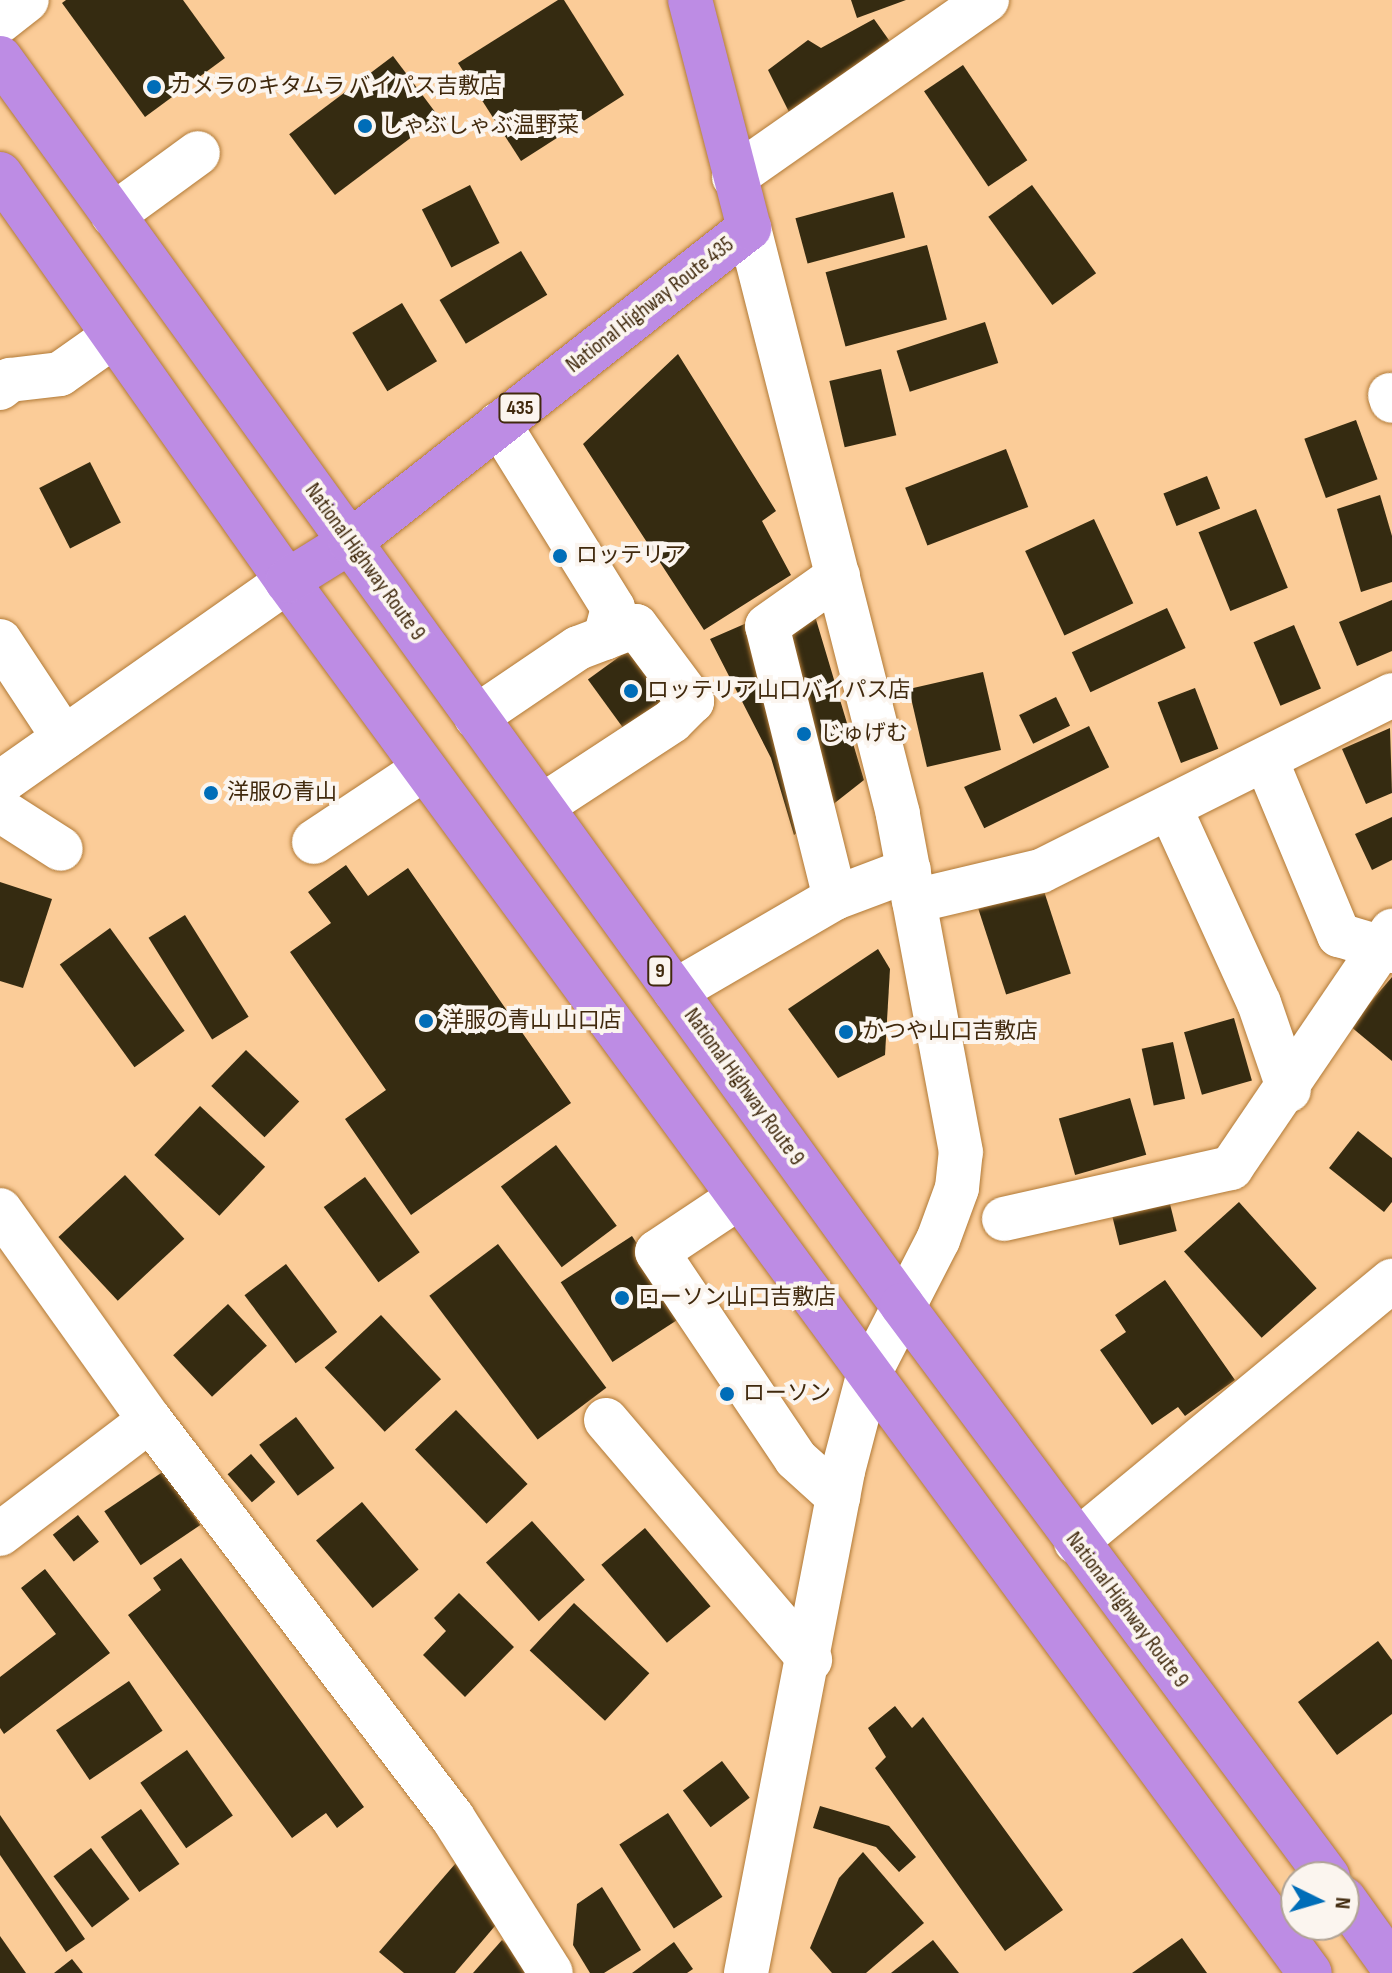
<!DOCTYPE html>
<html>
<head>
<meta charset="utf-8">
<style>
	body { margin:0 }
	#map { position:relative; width:1392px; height:1973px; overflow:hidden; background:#fbcc98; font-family:"Sofia Sans Condensed","Noto Sans JP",sans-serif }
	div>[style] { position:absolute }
	.building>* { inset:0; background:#352b11; transform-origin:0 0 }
	.roads { filter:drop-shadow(0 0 2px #b17a37) drop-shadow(0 0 2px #b17a37) }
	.minor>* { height:44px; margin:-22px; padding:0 22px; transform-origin:22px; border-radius:22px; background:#fff }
	.highway>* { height:44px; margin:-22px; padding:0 22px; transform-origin:22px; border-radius:22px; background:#bd8ce4 }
	.dots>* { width:22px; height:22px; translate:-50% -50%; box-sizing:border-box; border:4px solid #fbf5ef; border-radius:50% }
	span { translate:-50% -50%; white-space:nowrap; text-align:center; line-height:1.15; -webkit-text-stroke:8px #fbf5ef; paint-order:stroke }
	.shield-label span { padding:2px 6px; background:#fbf5ef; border:2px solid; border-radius:6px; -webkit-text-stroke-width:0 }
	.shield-label { font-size:20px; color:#40290d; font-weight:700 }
	.poi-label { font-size:22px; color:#40290d }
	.left { translate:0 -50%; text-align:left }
	.street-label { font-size:22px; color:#40290d }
	.north { position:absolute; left:1280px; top:1861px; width:80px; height:80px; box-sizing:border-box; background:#fbf5ef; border:2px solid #b0a395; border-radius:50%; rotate:95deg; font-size:22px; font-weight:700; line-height:32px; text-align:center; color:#40290d }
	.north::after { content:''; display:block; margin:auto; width:28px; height:36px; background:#006db8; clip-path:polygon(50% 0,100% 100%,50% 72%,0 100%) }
</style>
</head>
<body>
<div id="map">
	<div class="building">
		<i style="clip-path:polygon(66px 0,183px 0,225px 58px,145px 117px,62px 3px)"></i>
		<i style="clip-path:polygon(558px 0,564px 0,624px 95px,521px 161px,458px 63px)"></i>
		<i style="clip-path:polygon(851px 0,906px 0,857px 18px)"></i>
		<i style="clip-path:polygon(874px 19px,891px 43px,789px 112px,768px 70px,808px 40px,821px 48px)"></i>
		<i style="left:393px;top:56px;width:76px;height:130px;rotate:53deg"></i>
		<i style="left:963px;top:65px;width:115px;height:47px;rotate:56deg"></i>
		<i style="left:470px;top:185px;width:65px;height:54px;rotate:63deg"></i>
		<i style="left:1032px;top:185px;width:109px;height:54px;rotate:54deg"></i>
		<i style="left:893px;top:192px;width:47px;height:101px;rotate:75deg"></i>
		<i style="left:927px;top:245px;width:77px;height:105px;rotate:75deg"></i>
		<i style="left:521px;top:251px;width:51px;height:95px;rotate:59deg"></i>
		<i style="left:402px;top:303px;width:68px;height:58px;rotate:59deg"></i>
		<i style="left:985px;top:322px;width:43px;height:93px;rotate:72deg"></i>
		<i style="clip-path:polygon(678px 354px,776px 511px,762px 521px,791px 575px,704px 630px,583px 444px)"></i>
		<i style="left:881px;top:369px;width:68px;height:53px;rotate:77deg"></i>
		<i style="left:1356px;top:420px;width:63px;height:55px;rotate:70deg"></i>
		<i style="left:1006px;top:449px;width:62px;height:108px;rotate:69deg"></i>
		<i style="left:90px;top:462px;width:68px;height:57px;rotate:63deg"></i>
		<i style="left:1207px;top:476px;width:35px;height:47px;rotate:68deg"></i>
		<i style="clip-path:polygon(1380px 495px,1392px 536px,1392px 582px,1361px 592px,1337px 509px)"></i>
		<i style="left:1256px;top:509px;width:85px;height:62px;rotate:68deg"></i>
		<i style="left:1094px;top:519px;width:93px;height:76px;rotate:65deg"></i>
		<i style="clip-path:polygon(809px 596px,864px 780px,794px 835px,771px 758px,710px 639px)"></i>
		<i style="clip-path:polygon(1392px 600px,1392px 651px,1357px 666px,1339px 622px)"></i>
		<i style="left:1167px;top:608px;width:44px;height:105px;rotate:65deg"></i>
		<i style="left:1294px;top:625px;width:69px;height:44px;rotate:67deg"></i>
		<i style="left:634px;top:646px;width:69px;height:57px;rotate:54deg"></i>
		<i style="left:983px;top:672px;width:80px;height:76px;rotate:77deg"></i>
		<i style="left:1195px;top:688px;width:65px;height:40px;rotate:69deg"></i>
		<i style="left:1056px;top:697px;width:32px;height:41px;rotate:64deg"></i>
		<i style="left:1089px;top:726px;width:46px;height:139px;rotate:64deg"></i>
		<i style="clip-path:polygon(1390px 728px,1392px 793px,1366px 804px,1342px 749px)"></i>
		<i style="clip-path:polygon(1392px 817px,1392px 860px,1372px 870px,1355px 834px)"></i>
		<i style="clip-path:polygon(346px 865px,368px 896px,408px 868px,571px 1103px,411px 1215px,345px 1119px,386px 1090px,290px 952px,331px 923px,308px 892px)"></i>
		<i style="clip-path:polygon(0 882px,52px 899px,23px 988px,0 981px)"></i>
		<i style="left:1043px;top:888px;width:90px;height:68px;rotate:72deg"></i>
		<i style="left:185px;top:915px;width:120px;height:43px;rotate:58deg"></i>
		<i style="left:110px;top:928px;width:127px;height:62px;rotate:54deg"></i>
		<i style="clip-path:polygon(878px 949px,890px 969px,885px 1055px,838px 1078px,788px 1009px)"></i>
		<i style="clip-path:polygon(1392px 977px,1392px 1061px,1350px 1026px)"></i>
		<i style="left:1234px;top:1018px;width:65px;height:52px;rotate:74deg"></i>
		<i style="left:1173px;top:1042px;width:58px;height:32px;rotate:78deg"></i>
		<i style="left:246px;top:1050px;width:74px;height:50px;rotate:44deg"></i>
		<i style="left:1130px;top:1098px;width:59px;height:74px;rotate:74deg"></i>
		<i style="left:200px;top:1106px;width:89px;height:67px;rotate:43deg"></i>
		<i style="clip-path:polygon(1358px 1131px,1392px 1158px,1392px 1202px,1384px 1212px,1329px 1168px)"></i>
		<i style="left:556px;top:1145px;width:101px;height:69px;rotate:53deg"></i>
		<i style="left:125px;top:1175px;width:87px;height:91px;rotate:47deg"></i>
		<i style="left:365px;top:1177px;width:93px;height:51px;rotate:54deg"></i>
		<i style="left:1168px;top:1196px;width:36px;height:59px;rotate:76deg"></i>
		<i style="left:1239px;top:1202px;width:116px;height:74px;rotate:48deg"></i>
		<i style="left:632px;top:1236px;width:95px;height:85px;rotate:57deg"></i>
		<i style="left:498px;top:1244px;width:180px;height:86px;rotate:53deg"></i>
		<i style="left:286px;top:1264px;width:85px;height:52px;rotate:53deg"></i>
		<i style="clip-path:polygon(1165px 1280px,1235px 1380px,1185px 1416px,1178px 1407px,1152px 1425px,1100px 1350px,1126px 1332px,1115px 1315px)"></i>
		<i style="left:228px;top:1304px;width:57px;height:75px;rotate:47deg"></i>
		<i style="left:381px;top:1315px;width:88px;height:77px;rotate:47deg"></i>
		<i style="left:456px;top:1410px;width:103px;height:57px;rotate:46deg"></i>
		<i style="left:296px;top:1417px;width:64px;height:46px;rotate:53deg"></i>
		<i style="left:251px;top:1454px;width:37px;height:31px;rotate:49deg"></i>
		<i style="left:164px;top:1471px;width:65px;height:72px;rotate:56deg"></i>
		<i style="left:362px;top:1502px;width:88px;height:60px;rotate:50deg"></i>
		<i style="left:78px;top:1515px;width:34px;height:32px;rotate:52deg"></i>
		<i style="left:532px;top:1521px;width:79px;height:62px;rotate:48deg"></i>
		<i style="left:645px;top:1528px;width:102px;height:57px;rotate:50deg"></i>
		<i style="clip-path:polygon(181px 1558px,364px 1807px,337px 1828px,326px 1813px,292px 1838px,128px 1615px,161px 1590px,153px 1578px)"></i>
		<i style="clip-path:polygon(45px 1569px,110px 1653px,4px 1734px,0 1728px,0 1677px,56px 1634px,21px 1588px)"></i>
		<i style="clip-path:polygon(459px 1593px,514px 1647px,465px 1697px,423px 1655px,446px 1631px,434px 1618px)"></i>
		<i style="left:574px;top:1603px;width:103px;height:65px;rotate:43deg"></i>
		<i style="clip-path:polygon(1378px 1641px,1392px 1660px,1392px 1714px,1337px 1755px,1298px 1702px)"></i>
		<i style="left:129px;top:1681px;width:60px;height:88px;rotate:56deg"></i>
		<i style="clip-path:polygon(895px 1706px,912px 1728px,923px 1717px,1063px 1910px,1005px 1951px,875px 1768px,886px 1757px,868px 1728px)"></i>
		<i style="left:187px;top:1750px;width:80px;height:57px;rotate:55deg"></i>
		<i style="left:722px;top:1761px;width:46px;height:49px;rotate:53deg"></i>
		<i style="clip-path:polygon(820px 1806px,889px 1826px,916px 1857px,899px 1872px,876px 1847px,813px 1828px)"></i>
		<i style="left:141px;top:1809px;width:67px;height:49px;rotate:55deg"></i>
		<i style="left:668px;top:1813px;width:100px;height:58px;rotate:57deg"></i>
		<i style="clip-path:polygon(0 1815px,85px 1939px,66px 1952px,0 1855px)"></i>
		<i style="left:91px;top:1848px;width:64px;height:47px;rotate:53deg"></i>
		<i style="clip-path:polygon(863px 1852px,924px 1923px,866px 1973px,832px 1973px,810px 1948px,839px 1878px)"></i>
		<i style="clip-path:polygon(462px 1856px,506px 1913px,455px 1973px,404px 1973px,379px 1952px)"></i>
		<i style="clip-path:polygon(602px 1887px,641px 1950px,604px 1973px,590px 1973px,573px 1945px,577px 1904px)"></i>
		<i style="clip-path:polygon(0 1936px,26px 1973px,0 1973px)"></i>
		<i style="clip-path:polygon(1182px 1938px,1207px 1973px,1132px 1973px)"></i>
		<i style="clip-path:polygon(502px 1940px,538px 1973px,473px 1973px)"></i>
		<i style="clip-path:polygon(933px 1940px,959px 1973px,891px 1973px)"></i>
		<i style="clip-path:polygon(674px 1942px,693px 1969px,687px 1973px,632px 1973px)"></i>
		<i style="clip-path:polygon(72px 1959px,83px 1973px,54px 1973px)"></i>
	</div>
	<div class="roads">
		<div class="minor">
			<i style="left:0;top:21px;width:34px;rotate:-38deg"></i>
			<i style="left:734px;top:177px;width:309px;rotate:-35deg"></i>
			<i style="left:113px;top:215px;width:105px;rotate:-36.1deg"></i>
			<i style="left:0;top:388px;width:13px;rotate:-39deg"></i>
			<i style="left:10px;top:380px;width:50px;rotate:-6.8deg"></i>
			<i style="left:60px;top:374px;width:62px;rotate:-35.2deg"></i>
			<i style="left:1390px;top:395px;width:6px;rotate:72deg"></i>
			<i style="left:499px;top:424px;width:216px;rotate:58.2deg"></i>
			<i style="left:613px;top:608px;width:31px;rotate:105deg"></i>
			<i style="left:0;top:641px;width:116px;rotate:56.6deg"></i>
			<i style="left:476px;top:717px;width:123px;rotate:-34.1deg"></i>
			<i style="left:578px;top:648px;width:62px;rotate:-20.8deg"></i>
			<i style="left:636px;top:626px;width:94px;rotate:53.3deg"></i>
			<i style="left:692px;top:701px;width:28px;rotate:135deg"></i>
			<i style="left:672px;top:721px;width:155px;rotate:146.8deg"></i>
			<i style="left:1266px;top:760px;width:190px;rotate:67.4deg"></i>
			<i style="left:1339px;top:935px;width:55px;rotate:16.8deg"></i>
			<i style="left:0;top:783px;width:351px;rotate:-35.1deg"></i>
			<i style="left:1170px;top:808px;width:214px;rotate:65.5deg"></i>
			<i style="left:1259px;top:1003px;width:92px;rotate:71deg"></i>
			<i style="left:0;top:810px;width:72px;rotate:32.6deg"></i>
			<i style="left:314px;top:842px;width:132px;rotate:-33.6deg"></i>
			<i style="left:835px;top:898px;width:280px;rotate:-104deg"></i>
			<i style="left:767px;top:626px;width:87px;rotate:-35.2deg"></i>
			<i style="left:914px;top:901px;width:130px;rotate:-13.3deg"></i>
			<i style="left:1041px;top:871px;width:393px;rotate:-26.6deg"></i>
			<i style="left:675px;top:991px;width:185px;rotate:-30.2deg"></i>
			<i style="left:835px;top:898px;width:79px;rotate:-20.7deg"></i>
			<i style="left:738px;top:1198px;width:97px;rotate:146.3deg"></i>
			<i style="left:657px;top:1252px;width:249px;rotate:56.1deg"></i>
			<i style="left:796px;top:1459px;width:57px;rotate:42.1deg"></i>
			<i style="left:0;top:1210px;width:258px;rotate:54.5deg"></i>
			<i style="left:150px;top:1420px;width:500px;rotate:52.72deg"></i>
			<i style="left:453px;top:1818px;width:183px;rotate:57.7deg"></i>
			<i style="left:1004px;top:1219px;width:233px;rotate:-12.7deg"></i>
			<i style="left:1231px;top:1168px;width:287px;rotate:-55.8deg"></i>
			<i style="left:606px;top:1420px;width:315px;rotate:49.6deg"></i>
			<i style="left:0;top:1534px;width:188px;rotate:-37.2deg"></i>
			<i style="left:1076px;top:1542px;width:410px;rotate:-39.6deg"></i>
			<i style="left:746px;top:1973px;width:511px;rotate:-79.06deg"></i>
			<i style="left:843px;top:1471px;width:98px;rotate:-75.3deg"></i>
			<i style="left:868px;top:1376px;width:153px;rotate:-62.8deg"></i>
			<i style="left:938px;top:1240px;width:55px;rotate:-69.9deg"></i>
			<i style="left:957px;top:1188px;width:36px;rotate:-84deg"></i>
			<i style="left:961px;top:1152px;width:344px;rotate:-100.6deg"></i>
			<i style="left:898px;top:814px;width:605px;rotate:-104.27deg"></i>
		</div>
		<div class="highway">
			<i style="left:0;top:58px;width:1539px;rotate:54.12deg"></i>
			<i style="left:902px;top:1305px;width:713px;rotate:53.32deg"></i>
			<i style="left:0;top:174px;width:498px;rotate:54.8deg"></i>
			<i style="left:287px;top:581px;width:1727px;rotate:53.69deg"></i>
			<i style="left:287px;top:581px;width:74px;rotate:-31.8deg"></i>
			<i style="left:350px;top:542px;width:508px;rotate:-38.2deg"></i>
			<i style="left:749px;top:228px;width:236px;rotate:-104.5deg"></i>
			<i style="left:1344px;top:1899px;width:82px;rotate:54.4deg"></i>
		</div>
	</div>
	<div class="dots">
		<i style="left:154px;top:87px;background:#006db8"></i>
		<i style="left:365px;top:126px;background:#006db8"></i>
		<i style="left:560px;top:556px;background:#006db8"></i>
		<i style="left:631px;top:691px;background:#006db8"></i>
		<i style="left:804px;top:734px;background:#006db8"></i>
		<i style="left:211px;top:793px;background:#006db8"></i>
		<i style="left:426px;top:1021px;background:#006db8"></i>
		<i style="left:846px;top:1032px;background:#006db8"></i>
		<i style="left:622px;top:1298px;background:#006db8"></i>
		<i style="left:727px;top:1394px;background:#006db8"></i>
	</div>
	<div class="shield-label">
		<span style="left:520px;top:408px">435</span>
		<span style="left:660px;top:971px">9</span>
	</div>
	<div class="poi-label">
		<span class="left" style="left:170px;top:87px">カメラのキタムラ バイパス吉敷店</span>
		<span class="left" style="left:381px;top:126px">しゃぶしゃぶ温野菜</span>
		<span class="left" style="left:576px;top:556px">ロッテリア</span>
		<span class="left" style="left:647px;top:691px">ロッテリア山口バイパス店</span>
		<span class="left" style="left:820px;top:734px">じゅげむ</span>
		<span class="left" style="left:227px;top:793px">洋服の青山</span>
		<span class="left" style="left:442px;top:1021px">洋服の青山 山口店</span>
		<span class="left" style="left:862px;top:1032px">かつや山口吉敷店</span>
		<span class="left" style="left:638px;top:1298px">ローソン山口吉敷店</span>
		<span class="left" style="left:743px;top:1394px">ローソン</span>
	</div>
	<div class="street-label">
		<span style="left:650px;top:305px;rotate:-38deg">National Highway Route 435</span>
		<span style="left:365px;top:562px;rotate:54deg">National Highway Route 9</span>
		<span style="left:744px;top:1087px;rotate:54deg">National Highway Route 9</span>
		<span style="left:1127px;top:1610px;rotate:53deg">National Highway Route 9</span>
	</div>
	<div class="north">N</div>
</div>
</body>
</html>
